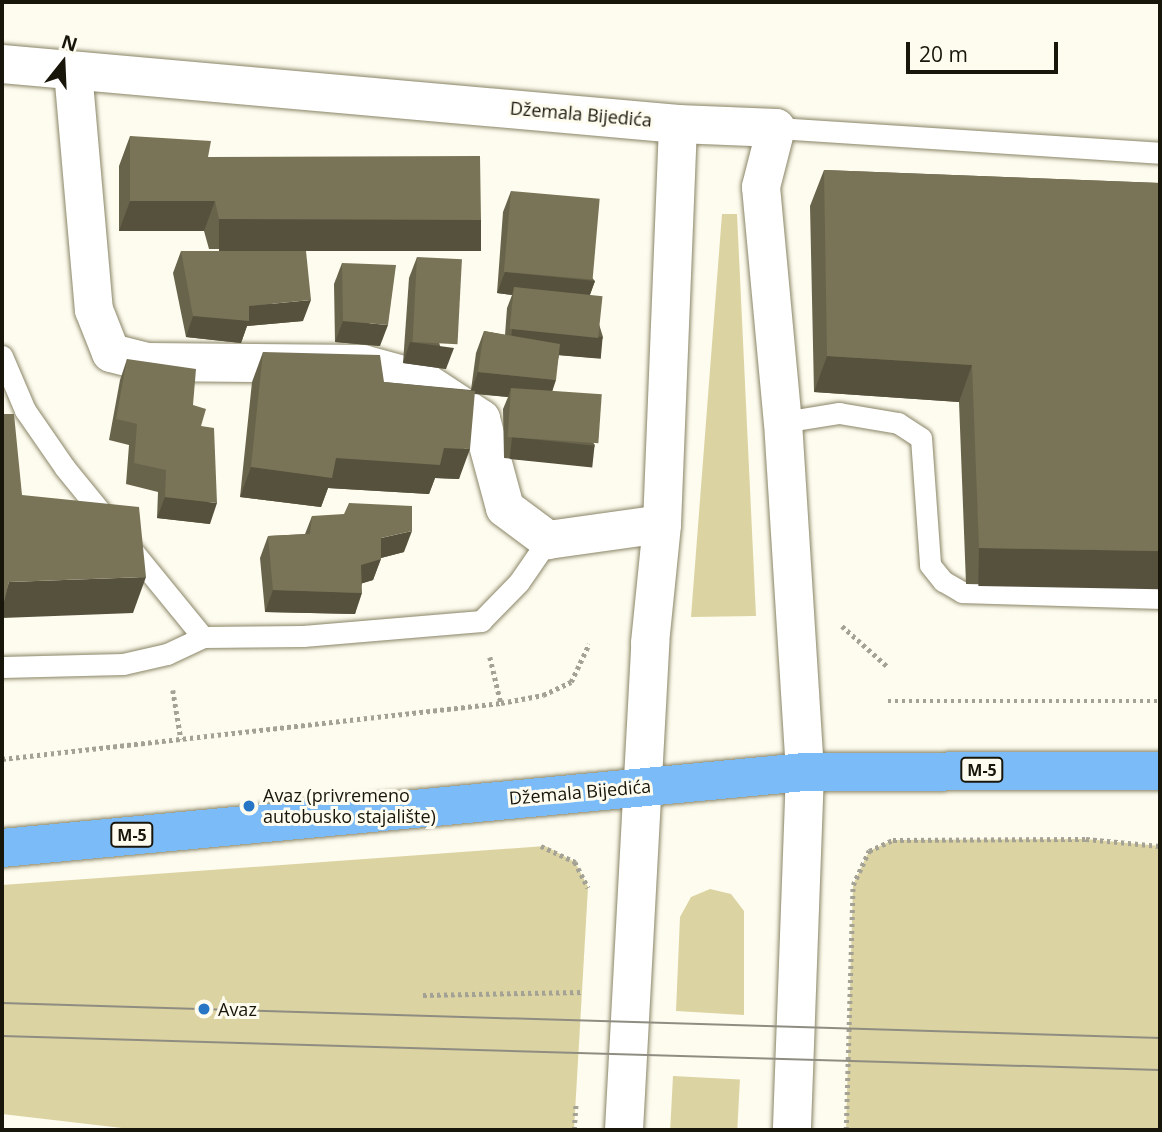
<!DOCTYPE html>
<html>
<head>
<meta charset="utf-8">
<style>
	body { margin:0 }
	#map { position:relative; width:1162px; height:1132px; overflow:hidden; background:#fefcef; font-family:"Open Sans",sans-serif }
	div>[style] { position:absolute }
	.green>* { inset:0; background:#dcd3a2; transform-origin:0 0 }
	.path>* { height:4.5px; margin-top:-2.25px; transform-origin:0; background:repeating-linear-gradient(90deg,#a4a295 0 3.5px,transparent 0 7px) }
	.roads { filter:drop-shadow(0 0 2px #8a8567) drop-shadow(0 0 2px #8a8567) }
	.service>* { height:21px; margin:-10.5px; padding:0 10.5px; transform-origin:10.5px; border-radius:10.5px; background:#fff }
	.minor>* { height:38px; margin:-19px; padding:0 19px; transform-origin:19px; border-radius:19px; background:#fff }
	.primary>* { height:38px; margin:-19px; padding:0 19px; transform-origin:19px; border-radius:19px; background:#7bbbf8 }
	.tram>* { height:2px; margin:-1px; padding:0 1px; transform-origin:1px; border-radius:1px; background:#8f8d81 }
	.wall>* { inset:0; background:#68644b }
	.shaded-wall>* { inset:0; background:#55513d; transform-origin:0 0 }
	.building>* { inset:0; background:#797457; transform-origin:0 0 }
	.dots>* { width:19px; height:19px; translate:-50% -50%; box-sizing:border-box; border:4px solid #fefcef; border-radius:50% }
	span { translate:-50% -50%; white-space:nowrap; text-align:center; line-height:1.15; -webkit-text-stroke:6px #fefcef; paint-order:stroke }
	.shield-label span { padding:2px 5px; background:#fefcef; border:2px solid; border-radius:5px; -webkit-text-stroke-width:0 }
	.shield-label { font-size:16px; color:#18160a; font-weight:700 }
	.street-label { font-size:18px; color:#18160a }
	.poi-label { font-size:18px; color:#18160a }
	.left { translate:0 -50%; text-align:left }
	.frame { position:absolute; inset:0; border:4px solid #18160a; pointer-events:none }
	.north { position:absolute; left:28px; top:28px; width:70px; height:70px; -webkit-text-stroke:5px #fefcef; paint-order:stroke; rotate:18deg; font-size:19px; font-weight:700; line-height:28px; text-align:center; color:#18160a }
	.north::after { content:''; display:block; margin:auto; width:24px; height:32px; background:#18160a; clip-path:polygon(50% 0,100% 100%,50% 72%,0 100%) }
	.scale { position:absolute; left:906px; top:42px; width:152px; height:32px; box-sizing:border-box; border:4px solid #18160a; border-top:0; padding-left:9px; font-size:21px; line-height:24px; white-space:nowrap; color:#18160a; -webkit-text-stroke:5px #fefcef; paint-order:stroke }
</style>
</head>
<body>
<div id="map">
	<div class="green">
		<i style="clip-path:polygon(722px 214px,737px 214px,756px 616px,691px 617px)"></i>
		<i style="clip-path:polygon(1086px 839px,1160px 846px,1160px 1130px,846px 1130px,853px 885px,869px 851px,893px 840px)"></i>
		<i style="clip-path:polygon(545px 846px,575px 862px,588px 887px,574px 1130px,139px 1130px,2px 1114px,2px 885px)"></i>
		<i style="clip-path:polygon(710px 889px,731px 894px,744px 911px,744px 1015px,676px 1011px,680px 917px,691px 897px)"></i>
		<i style="left:673px;top:1076px;width:67px;height:54px;rotate:3deg"></i>
	</div>
	<div class="path">
		<i style="left:842px;top:626px;width:62px;rotate:41.7deg"></i>
		<i style="left:490px;top:657px;width:47px;rotate:76.6deg"></i>
		<i style="left:173px;top:690px;width:50px;rotate:80.7deg"></i>
		<i style="left:888px;top:701px;width:272px"></i>
		<i style="left:2px;top:759px;width:502px;rotate:-6.4deg"></i>
		<i style="left:501px;top:703px;width:43px;rotate:-10.8deg"></i>
		<i style="left:543px;top:695px;width:31px;rotate:-25deg"></i>
		<i style="left:571px;top:682px;width:42px;rotate:-64.7deg"></i>
		<i style="left:541px;top:846px;width:38px;rotate:25deg"></i>
		<i style="left:575px;top:862px;width:29px;rotate:63deg"></i>
		<i style="left:423px;top:995px;width:161px;rotate:-1.1deg"></i>
		<i style="left:574px;top:1130px;width:27px;rotate:-86deg"></i>
		<i style="left:846px;top:1130px;width:245px;rotate:-88.4deg"></i>
		<i style="left:853px;top:885px;width:38px;rotate:-65deg"></i>
		<i style="left:869px;top:851px;width:26px;rotate:-25deg"></i>
		<i style="left:893px;top:840px;width:193px;rotate:-0.3deg"></i>
		<i style="left:1086px;top:839px;width:74px;rotate:5.4deg"></i>
	</div>
	<div class="roads">
		<div class="service">
			<i style="left:776px;top:128px;width:385px;rotate:3.7deg"></i>
			<i style="left:2px;top:356px;width:59px;rotate:66.9deg"></i>
			<i style="left:25px;top:410px;width:70px;rotate:55.4deg"></i>
			<i style="left:65px;top:468px;width:218px;rotate:50.8deg"></i>
			<i style="left:203px;top:637px;width:100px;rotate:-0.6deg"></i>
			<i style="left:303px;top:636px;width:179px;rotate:-4.8deg"></i>
			<i style="left:481px;top:621px;width:54px;rotate:-45.7deg"></i>
			<i style="left:519px;top:582px;width:51px;rotate:-55.4deg"></i>
			<i style="left:783px;top:422px;width:57px;rotate:-9.1deg"></i>
			<i style="left:839px;top:413px;width:60px;rotate:9.6deg"></i>
			<i style="left:898px;top:423px;width:27px;rotate:33deg"></i>
			<i style="left:921px;top:438px;width:127px;rotate:85.9deg"></i>
			<i style="left:930px;top:565px;width:21px;rotate:51deg"></i>
			<i style="left:943px;top:581px;width:22px;rotate:30deg"></i>
			<i style="left:962px;top:592px;width:198px;rotate:1.7deg"></i>
			<i style="left:2px;top:667px;width:121px;rotate:-1.4deg"></i>
			<i style="left:123px;top:664px;width:45px;rotate:-12.8deg"></i>
			<i style="left:167px;top:654px;width:40px;rotate:-25deg"></i>
		</div>
		<div class="minor">
			<i style="left:2px;top:64px;width:679px;rotate:5.07deg"></i>
			<i style="left:678px;top:124px;width:98px;rotate:2.3deg"></i>
			<i style="left:776px;top:128px;width:61px;rotate:104.3deg"></i>
			<i style="left:761px;top:187px;width:236px;rotate:84.7deg"></i>
			<i style="left:783px;top:422px;width:351px;rotate:86.4deg"></i>
			<i style="left:805px;top:772px;width:358px;rotate:92.1deg"></i>
			<i style="left:73px;top:71px;width:240px;rotate:85deg"></i>
			<i style="left:94px;top:310px;width:46px;rotate:68.4deg"></i>
			<i style="left:111px;top:353px;width:36px;rotate:14deg"></i>
			<i style="left:146px;top:362px;width:217px;rotate:0.5deg"></i>
			<i style="left:363px;top:364px;width:61px;rotate:15.2deg"></i>
			<i style="left:422px;top:380px;width:71px;rotate:33.5deg"></i>
			<i style="left:481px;top:419px;width:92px;rotate:74.9deg"></i>
			<i style="left:505px;top:508px;width:54px;rotate:36.7deg"></i>
			<i style="left:548px;top:540px;width:115px;rotate:-8deg"></i>
			<i style="left:624px;top:1130px;width:488px;rotate:-86.9deg"></i>
			<i style="left:650px;top:643px;width:120px;rotate:-84.2deg"></i>
			<i style="left:662px;top:524px;width:400px;rotate:-87.7deg"></i>
		</div>
		<div class="primary">
			<i style="left:2px;top:848px;width:807px;rotate:-5.41deg"></i>
			<i style="left:805px;top:772px;width:355px;rotate:-0.2deg"></i>
		</div>
	</div>
	<div class="tram">
		<i style="left:2px;top:1003px;width:1159px;rotate:1.73deg"></i>
		<i style="left:2px;top:1036px;width:1158px;rotate:1.68deg"></i>
	</div>
	<div class="wall">
		<i style="clip-path:polygon(130px 136px,208px 157px,481px 220px,470px 250px,209px 249px,204px 231px,119px 231px,119px 166px)"></i>
		<i style="clip-path:polygon(824px 170px,1160px 183px,1160px 588px,966px 584px,959px 402px,814px 392px,810px 206px)"></i>
		<i style="clip-path:polygon(511px 191px,595px 281px,590px 295px,603px 337px,595px 358px,559px 355px,552px 391px,595px 445px,587px 466px,504px 458px,503px 409px,508px 397px,474px 394px,459px 479px,435px 478px,429px 494px,328px 488px,321px 507px,240px 497px,252px 382px,263px 352px,384px 382px,471px 390px,476px 353px,484px 331px,505px 335px,507px 308px,512px 295px,497px 293px,503px 212px)"></i>
		<i style="clip-path:polygon(181px 251px,303px 321px,247px 326px,241px 343px,186px 337px,173px 273px)"></i>
		<i style="clip-path:polygon(417px 257px,446px 369px,403px 363px,409px 278px)"></i>
		<i style="clip-path:polygon(342px 263px,380px 346px,335px 342px,334px 284px)"></i>
		<i style="clip-path:polygon(127px 359px,193px 405px,201px 426px,210px 524px,157px 518px,158px 492px,126px 484px,129px 445px,109px 440px,120px 380px)"></i>
		<i style="clip-path:polygon(312px 516px,404px 552px,381px 558px,373px 580px,362px 583px,355px 614px,265px 612px,260px 558px,268px 536px,305px 534px)"></i>
	</div>
	<div class="shaded-wall">
		<i style="clip-path:polygon(130px 201px,215px 201px,204px 231px,119px 231px)"></i>
		<i style="left:219px;top:219px;width:262px;height:32px"></i>
		<i style="clip-path:polygon(505px 272px,595px 281px,587px 302px,514px 287px,512px 295px,497px 293px)"></i>
		<i style="clip-path:polygon(311px 300px,303px 321px,247px 326px,241px 343px,186px 337px,193px 316px,249px 306px)"></i>
		<i style="clip-path:polygon(343px 321px,388px 325px,380px 346px,335px 342px)"></i>
		<i style="left:512px;top:329px;width:91px;height:22px;rotate:5deg"></i>
		<i style="clip-path:polygon(410px 342px,454px 348px,446px 369px,403px 363px)"></i>
		<i style="clip-path:polygon(827px 356px,972px 365px,959px 402px,814px 392px)"></i>
		<i style="clip-path:polygon(478px 372px,556px 380px,549px 401px,511px 388px,508px 397px,470px 393px)"></i>
		<i style="left:512px;top:437px;width:83px;height:22px;rotate:6deg"></i>
		<i style="clip-path:polygon(444px 448px,470px 449px,459px 479px,435px 478px,429px 494px,328px 488px,321px 507px,240px 497px,251px 467px,336px 458px)"></i>
		<i style="clip-path:polygon(165px 497px,217px 503px,210px 524px,157px 518px)"></i>
		<i style="clip-path:polygon(412px 531px,404px 552px,373px 560px,381px 538px)"></i>
		<i style="left:979px;top:548px;width:181px;height:38px;rotate:1deg"></i>
		<i style="clip-path:polygon(381px 559px,373px 580px,354px 586px,361px 565px)"></i>
		<i style="clip-path:polygon(146px 577px,133px 613px,2px 618px,2px 602px,9px 582px)"></i>
		<i style="clip-path:polygon(273px 590px,362px 593px,355px 614px,265px 612px)"></i>
	</div>
	<div class="building">
		<i style="clip-path:polygon(130px 136px,211px 141px,208px 157px,480px 156px,481px 220px,219px 219px,215px 201px,130px 201px)"></i>
		<i style="clip-path:polygon(824px 170px,1160px 183px,1160px 551px,979px 548px,972px 365px,827px 356px)"></i>
		<i style="left:511px;top:191px;width:89px;height:81px;rotate:5deg"></i>
		<i style="clip-path:polygon(181px 251px,306px 251px,311px 300px,249px 306px,249px 321px,193px 316px)"></i>
		<i style="left:417px;top:257px;width:45px;height:85px;rotate:3deg"></i>
		<i style="clip-path:polygon(342px 263px,396px 265px,388px 325px,343px 321px)"></i>
		<i style="left:514px;top:287px;width:89px;height:42px;rotate:6deg"></i>
		<i style="clip-path:polygon(484px 331px,560px 344px,556px 380px,478px 372px)"></i>
		<i style="clip-path:polygon(263px 352px,380px 355px,384px 382px,475px 391px,470px 449px,444px 448px,440px 465px,336px 458px,332px 478px,251px 467px)"></i>
		<i style="clip-path:polygon(127px 359px,196px 369px,193px 405px,206px 409px,201px 426px,214px 428px,217px 503px,165px 497px,166px 470px,134px 463px,137px 424px,116px 419px)"></i>
		<i style="left:511px;top:388px;width:91px;height:49px;rotate:4deg"></i>
		<i style="clip-path:polygon(2px 414px,14px 414px,22px 495px,139px 507px,146px 577px,9px 582px,2px 610px)"></i>
		<i style="clip-path:polygon(349px 503px,412px 506px,412px 531px,381px 538px,381px 559px,361px 565px,362px 593px,273px 590px,268px 536px,310px 534px,312px 516px,344px 514px)"></i>
	</div>
	<div class="dots">
		<i style="left:249px;top:806px;background:#2676c5"></i>
		<i style="left:204px;top:1009px;background:#2676c5"></i>
	</div>
	<div class="shield-label">
		<span style="left:982px;top:770px">M-5</span>
		<span style="left:132px;top:835px">M-5</span>
	</div>
	<div class="street-label">
		<span style="left:581px;top:114px;rotate:5deg">Džemala Bijedića</span>
		<span style="left:580px;top:792px;rotate:-5deg">Džemala Bijedića</span>
	</div>
	<div class="poi-label">
		<span class="left" style="left:263px;top:806px">Avaz (privremeno<br>autobusko stajalište)</span>
		<span class="left" style="left:218px;top:1009px">Avaz</span>
	</div>
	<div class="frame"></div>
	<div class="north">N</div>
	<div class="scale">20 m</div>
</div>
</body>
</html>
